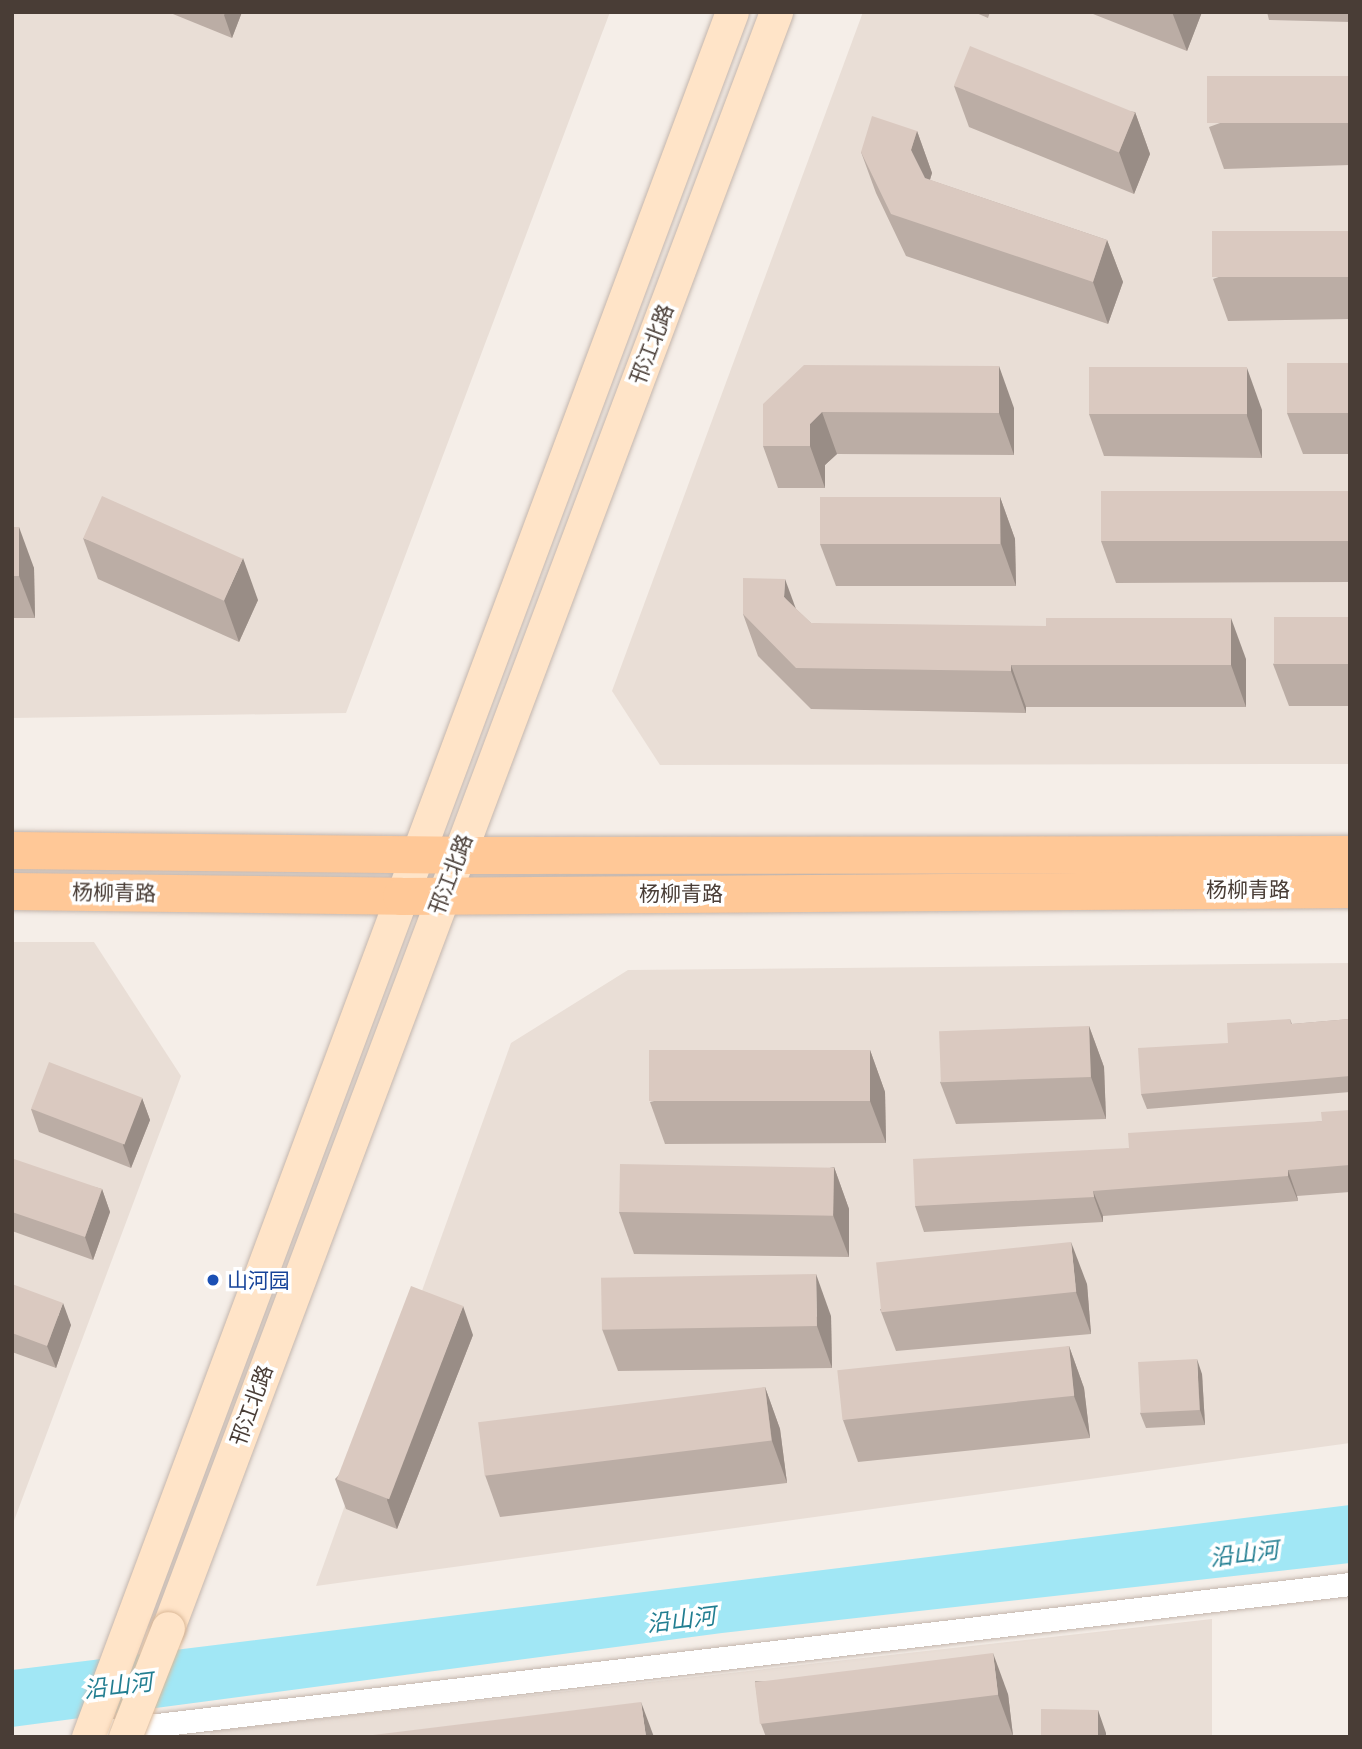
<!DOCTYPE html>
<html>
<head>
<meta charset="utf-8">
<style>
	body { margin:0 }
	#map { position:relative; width:1362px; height:1749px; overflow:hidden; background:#f5eee8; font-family:"IBM Plex Sans","Noto Sans SC",sans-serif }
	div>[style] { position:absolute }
	.residential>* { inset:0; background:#e9ded6 }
	.water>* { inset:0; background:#a1e7f5 }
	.roads { filter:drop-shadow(0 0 2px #c4b6ad) drop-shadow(0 0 2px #c4b6ad) }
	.street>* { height:23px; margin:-11.5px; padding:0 11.5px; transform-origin:11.5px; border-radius:11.5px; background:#fff }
	.secondary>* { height:33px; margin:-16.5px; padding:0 16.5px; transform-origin:16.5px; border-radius:16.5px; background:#ffe4c8 }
	.primary>* { height:37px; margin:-18.5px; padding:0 18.5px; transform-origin:18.5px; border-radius:18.5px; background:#ffc897 }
	.bridges { filter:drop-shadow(0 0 2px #dbb897) drop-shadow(0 0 2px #dbb897) }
	.secondary-bridge>* { height:33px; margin:-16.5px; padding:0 16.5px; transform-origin:16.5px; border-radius:16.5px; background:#ffe4c8 }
	.wall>* { inset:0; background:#bbada5 }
	.shaded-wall>* { inset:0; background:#998d86 }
	.building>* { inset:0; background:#dac9c0; transform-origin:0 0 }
	.dots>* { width:19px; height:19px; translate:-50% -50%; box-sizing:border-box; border:4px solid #fff; border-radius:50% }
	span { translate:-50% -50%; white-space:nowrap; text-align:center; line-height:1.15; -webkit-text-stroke:7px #fff; paint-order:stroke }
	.street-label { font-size:21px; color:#493d36 }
	.transit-label { font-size:21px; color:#164399 }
	.left { translate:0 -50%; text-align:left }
	.water-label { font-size:23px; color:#227e91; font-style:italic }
	.frame { position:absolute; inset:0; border:14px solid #493d36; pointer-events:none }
</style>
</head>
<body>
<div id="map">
	<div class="residential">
		<i style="clip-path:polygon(12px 12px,610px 12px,346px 713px,12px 718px)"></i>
		<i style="clip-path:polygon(863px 12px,1350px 12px,1350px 764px,660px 765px,612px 691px)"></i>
		<i style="clip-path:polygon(12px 942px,94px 942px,181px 1076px,12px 1526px)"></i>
		<i style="clip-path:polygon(1350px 963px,1350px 1443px,316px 1586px,511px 1043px,628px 970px)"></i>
		<i style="clip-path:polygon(1212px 1619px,1212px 1737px,209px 1737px,211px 1731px)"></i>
	</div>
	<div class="water">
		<i style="clip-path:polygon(1350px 1505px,1350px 1563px,722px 1633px,12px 1727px,12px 1670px)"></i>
	</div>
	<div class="roads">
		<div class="street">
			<i style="left:89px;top:1733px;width:1270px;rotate:-6.74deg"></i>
		</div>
		<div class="secondary">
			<i style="left:168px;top:1628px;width:1727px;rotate:-69.38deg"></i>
			<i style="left:88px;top:1737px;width:1841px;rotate:-69.53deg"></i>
		</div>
		<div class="primary">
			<i style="left:12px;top:850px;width:446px;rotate:0.6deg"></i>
			<i style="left:458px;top:855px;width:892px;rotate:-0.06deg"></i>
			<i style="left:12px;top:891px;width:389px;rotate:0.7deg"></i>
			<i style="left:401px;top:896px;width:949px;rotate:-0.42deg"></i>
		</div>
	</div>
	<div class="bridges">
		<div class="secondary-bridge">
			<i style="left:125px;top:1737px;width:117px;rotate:-68.5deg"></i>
		</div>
	</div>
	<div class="wall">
		<i style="clip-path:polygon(168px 12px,242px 12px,232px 38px)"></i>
		<i style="clip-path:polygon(974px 12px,990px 12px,988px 18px)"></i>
		<i style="clip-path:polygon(1088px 12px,1202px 12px,1187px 51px)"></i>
		<i style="clip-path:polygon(1267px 12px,1350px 12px,1350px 22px,1269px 20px)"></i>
		<i style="clip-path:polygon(1350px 76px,1350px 165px,1224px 169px,1209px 127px)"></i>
		<i style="clip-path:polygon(954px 86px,1135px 112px,1150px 154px,1134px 194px,969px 127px)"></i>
		<i style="clip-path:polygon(917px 131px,932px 173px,930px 180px,1107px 240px,1123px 282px,1108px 324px,906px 256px,876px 193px,861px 152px)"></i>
		<i style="clip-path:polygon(1350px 231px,1350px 319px,1228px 321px,1213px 279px)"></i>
		<i style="clip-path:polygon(1350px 363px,1350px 454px,1303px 454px,1287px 413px)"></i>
		<i style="clip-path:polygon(763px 404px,1014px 408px,1014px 455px,837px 454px,825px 465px,825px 488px,778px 488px,763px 446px)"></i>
		<i style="clip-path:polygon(1262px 410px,1262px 458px,1104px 456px,1089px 414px)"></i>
		<i style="clip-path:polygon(1350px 491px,1350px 582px,1116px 583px,1101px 541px)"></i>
		<i style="clip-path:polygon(1000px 497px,1015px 539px,1016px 586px,836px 586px,820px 544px)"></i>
		<i style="clip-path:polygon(12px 527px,34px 568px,35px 618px,12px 618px)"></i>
		<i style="clip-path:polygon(83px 538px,258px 600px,239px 642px,98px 579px)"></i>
		<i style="clip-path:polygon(795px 608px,811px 623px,1246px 659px,1246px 707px,1026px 707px,1026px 713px,811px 709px,758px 656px,743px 614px)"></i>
		<i style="clip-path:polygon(1350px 617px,1350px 706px,1289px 706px,1273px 664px)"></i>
		<i style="clip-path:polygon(1290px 1019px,1292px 1024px,1350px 1019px,1350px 1092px,1147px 1109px,1141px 1094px,1228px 1043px)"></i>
		<i style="clip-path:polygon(1089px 1026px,1104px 1067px,1106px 1119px,956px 1124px,940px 1082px)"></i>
		<i style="clip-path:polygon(870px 1050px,885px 1092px,886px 1143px,665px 1144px,650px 1102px)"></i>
		<i style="clip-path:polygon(142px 1098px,150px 1120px,131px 1168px,39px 1132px,31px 1109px)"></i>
		<i style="clip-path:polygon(1350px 1110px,1350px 1192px,1297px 1196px,1298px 1201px,1103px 1216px,1103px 1222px,924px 1232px,915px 1206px,1129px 1148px,1322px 1121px)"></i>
		<i style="clip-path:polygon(12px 1164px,102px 1189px,110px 1212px,93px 1260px,12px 1231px)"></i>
		<i style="clip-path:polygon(834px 1167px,849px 1209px,849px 1257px,634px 1254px,619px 1212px)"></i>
		<i style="clip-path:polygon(12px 1284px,71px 1325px,56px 1368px,12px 1352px)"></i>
		<i style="clip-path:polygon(1087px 1284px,1091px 1334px,896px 1351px,880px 1309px)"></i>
		<i style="clip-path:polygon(831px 1316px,832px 1368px,618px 1371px,602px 1329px)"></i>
		<i style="clip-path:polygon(473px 1335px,397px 1529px,346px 1509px,335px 1479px)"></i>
		<i style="clip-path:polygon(1069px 1346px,1084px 1388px,1090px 1438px,858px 1462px,843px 1420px)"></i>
		<i style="clip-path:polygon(1202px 1374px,1205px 1425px,1146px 1428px,1140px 1413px)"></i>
		<i style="clip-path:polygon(765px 1387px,780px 1429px,787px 1483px,500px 1517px,485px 1475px)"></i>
		<i style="clip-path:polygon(755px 1681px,1008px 1694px,1013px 1736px,766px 1737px,761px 1724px)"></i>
	</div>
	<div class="shaded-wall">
		<i style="clip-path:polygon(226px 12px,242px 12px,232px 38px,224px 15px)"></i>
		<i style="clip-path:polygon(1172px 12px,1202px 12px,1187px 51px)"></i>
		<i style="clip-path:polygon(1135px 112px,1150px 154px,1134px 194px,1119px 152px)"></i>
		<i style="clip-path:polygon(917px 131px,932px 173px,926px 192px,911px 150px)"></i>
		<i style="clip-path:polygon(1107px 240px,1123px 282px,1108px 324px,1093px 282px)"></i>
		<i style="clip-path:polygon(999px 366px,1014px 408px,1014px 455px,999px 413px)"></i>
		<i style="clip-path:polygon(1247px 368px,1262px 410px,1262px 458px,1247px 416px)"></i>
		<i style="clip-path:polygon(822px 412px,837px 454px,825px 465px,825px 488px,810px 446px,810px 424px)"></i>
		<i style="clip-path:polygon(1000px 497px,1015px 539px,1016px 586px,1001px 544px)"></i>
		<i style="clip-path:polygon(19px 527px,34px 568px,35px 618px,19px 576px)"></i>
		<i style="clip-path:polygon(243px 558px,258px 600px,239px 642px,224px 600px)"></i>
		<i style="clip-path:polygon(785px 579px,800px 620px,784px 597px)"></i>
		<i style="clip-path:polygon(1231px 618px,1246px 659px,1246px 707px,1231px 665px)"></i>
		<i style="clip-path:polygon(1011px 665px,1026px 707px,1026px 713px,1011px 671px)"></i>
		<i style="clip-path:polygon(1089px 1026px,1104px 1067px,1106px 1119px,1091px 1077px)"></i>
		<i style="clip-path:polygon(870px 1050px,885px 1092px,886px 1143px,870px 1101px)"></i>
		<i style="clip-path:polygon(142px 1098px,150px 1120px,131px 1168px,123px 1145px)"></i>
		<i style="clip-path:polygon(834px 1167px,849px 1209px,849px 1257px,833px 1215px)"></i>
		<i style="clip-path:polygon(1288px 1170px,1297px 1196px,1298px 1201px,1288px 1176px)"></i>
		<i style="clip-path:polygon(102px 1189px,110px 1212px,93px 1260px,85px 1237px)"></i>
		<i style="clip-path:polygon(1093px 1191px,1103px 1216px,1103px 1222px,1094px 1197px)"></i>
		<i style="clip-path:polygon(1071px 1242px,1087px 1284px,1091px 1334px,1076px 1292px)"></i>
		<i style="clip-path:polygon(816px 1274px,831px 1316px,832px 1368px,817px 1326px)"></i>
		<i style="clip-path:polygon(63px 1303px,71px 1325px,56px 1368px,47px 1346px)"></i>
		<i style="clip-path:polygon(463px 1306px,473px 1335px,397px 1529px,387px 1500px)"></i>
		<i style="clip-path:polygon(1069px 1346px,1084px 1388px,1090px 1438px,1074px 1396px)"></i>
		<i style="clip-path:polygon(1197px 1359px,1202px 1374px,1205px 1425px,1200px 1410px)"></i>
		<i style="clip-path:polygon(765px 1387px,780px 1429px,787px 1483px,772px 1441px)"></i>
		<i style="clip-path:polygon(993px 1653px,1008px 1694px,1013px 1736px,998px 1695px)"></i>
		<i style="clip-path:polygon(641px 1702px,654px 1737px,646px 1737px)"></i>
		<i style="clip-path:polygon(1098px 1710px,1106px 1733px,1106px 1737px,1098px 1737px)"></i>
	</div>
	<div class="building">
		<i style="left:970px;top:46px;width:178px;height:43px;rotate:22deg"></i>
		<i style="left:1350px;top:76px;width:47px;height:143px;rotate:90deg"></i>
		<i style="clip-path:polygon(872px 116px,917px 131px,911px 150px,925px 178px,1107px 240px,1093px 282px,891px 214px,861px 152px)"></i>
		<i style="left:1350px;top:231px;width:46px;height:138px;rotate:90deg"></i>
		<i style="left:1287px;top:363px;width:63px;height:50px"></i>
		<i style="clip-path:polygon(804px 365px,999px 366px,999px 413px,822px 412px,810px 424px,810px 446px,763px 446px,763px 404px)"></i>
		<i style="left:1089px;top:367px;width:158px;height:47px"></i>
		<i style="left:1350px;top:491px;width:50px;height:249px;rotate:90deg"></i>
		<i style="left:102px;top:496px;width:154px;height:46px;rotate:24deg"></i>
		<i style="left:820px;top:497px;width:180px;height:47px"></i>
		<i style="left:12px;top:527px;width:7px;height:49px"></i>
		<i style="clip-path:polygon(743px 578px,785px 579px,784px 597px,811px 623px,1046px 626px,1046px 618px,1231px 618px,1231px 665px,1011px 665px,1011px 671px,796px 668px,743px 614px)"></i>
		<i style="left:1274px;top:617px;width:76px;height:47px"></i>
		<i style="clip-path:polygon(1290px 1019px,1291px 1024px,1350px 1019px,1350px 1076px,1141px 1094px,1138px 1048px,1228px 1043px,1227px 1023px)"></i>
		<i style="left:1089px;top:1026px;width:51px;height:150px;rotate:88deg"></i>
		<i style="left:870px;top:1050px;width:51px;height:221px;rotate:90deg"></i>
		<i style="left:49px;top:1062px;width:100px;height:50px;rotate:21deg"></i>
		<i style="clip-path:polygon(1350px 1110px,1350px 1165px,1288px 1170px,1288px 1176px,1093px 1191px,1094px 1197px,915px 1206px,913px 1159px,1129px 1148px,1128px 1133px,1322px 1121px,1321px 1112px)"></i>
		<i style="clip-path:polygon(14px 1159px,102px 1189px,85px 1237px,12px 1212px,12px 1164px)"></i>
		<i style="left:620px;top:1164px;width:214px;height:48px;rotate:1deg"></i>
		<i style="left:1071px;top:1242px;width:50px;height:196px;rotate:84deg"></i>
		<i style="left:816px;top:1274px;width:52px;height:215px;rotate:89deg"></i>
		<i style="clip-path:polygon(12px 1284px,63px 1303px,47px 1346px,12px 1333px)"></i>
		<i style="left:411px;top:1286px;width:56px;height:207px;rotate:21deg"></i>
		<i style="left:1069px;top:1346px;width:50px;height:233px;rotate:84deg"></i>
		<i style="left:1197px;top:1359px;width:51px;height:59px;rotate:87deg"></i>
		<i style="left:765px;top:1387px;width:54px;height:289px;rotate:83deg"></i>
		<i style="left:993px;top:1653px;width:42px;height:240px;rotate:83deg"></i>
		<i style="clip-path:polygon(641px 1702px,646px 1737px,362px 1737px,373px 1735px)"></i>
		<i style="clip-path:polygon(1041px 1709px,1098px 1710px,1098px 1735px,1128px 1736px,1128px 1737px,1041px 1737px)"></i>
	</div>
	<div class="dots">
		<i style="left:213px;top:1280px;background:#1a4fb4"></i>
	</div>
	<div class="street-label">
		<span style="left:651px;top:344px;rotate:-69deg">邗江北路</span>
		<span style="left:450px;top:874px;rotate:-69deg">邗江北路</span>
		<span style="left:1248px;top:889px">杨柳青路</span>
		<span style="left:114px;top:892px;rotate:1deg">杨柳青路</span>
		<span style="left:681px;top:893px">杨柳青路</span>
		<span style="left:251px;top:1405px;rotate:-70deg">邗江北路</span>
	</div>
	<div class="transit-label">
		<span class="left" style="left:227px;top:1280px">山河园</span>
	</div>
	<div class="water-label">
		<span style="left:1244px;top:1553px;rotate:-7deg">沿山河</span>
		<span style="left:681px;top:1619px;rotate:-7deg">沿山河</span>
		<span style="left:118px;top:1685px;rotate:-7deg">沿山河</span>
	</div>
	<div class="frame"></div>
</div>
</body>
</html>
